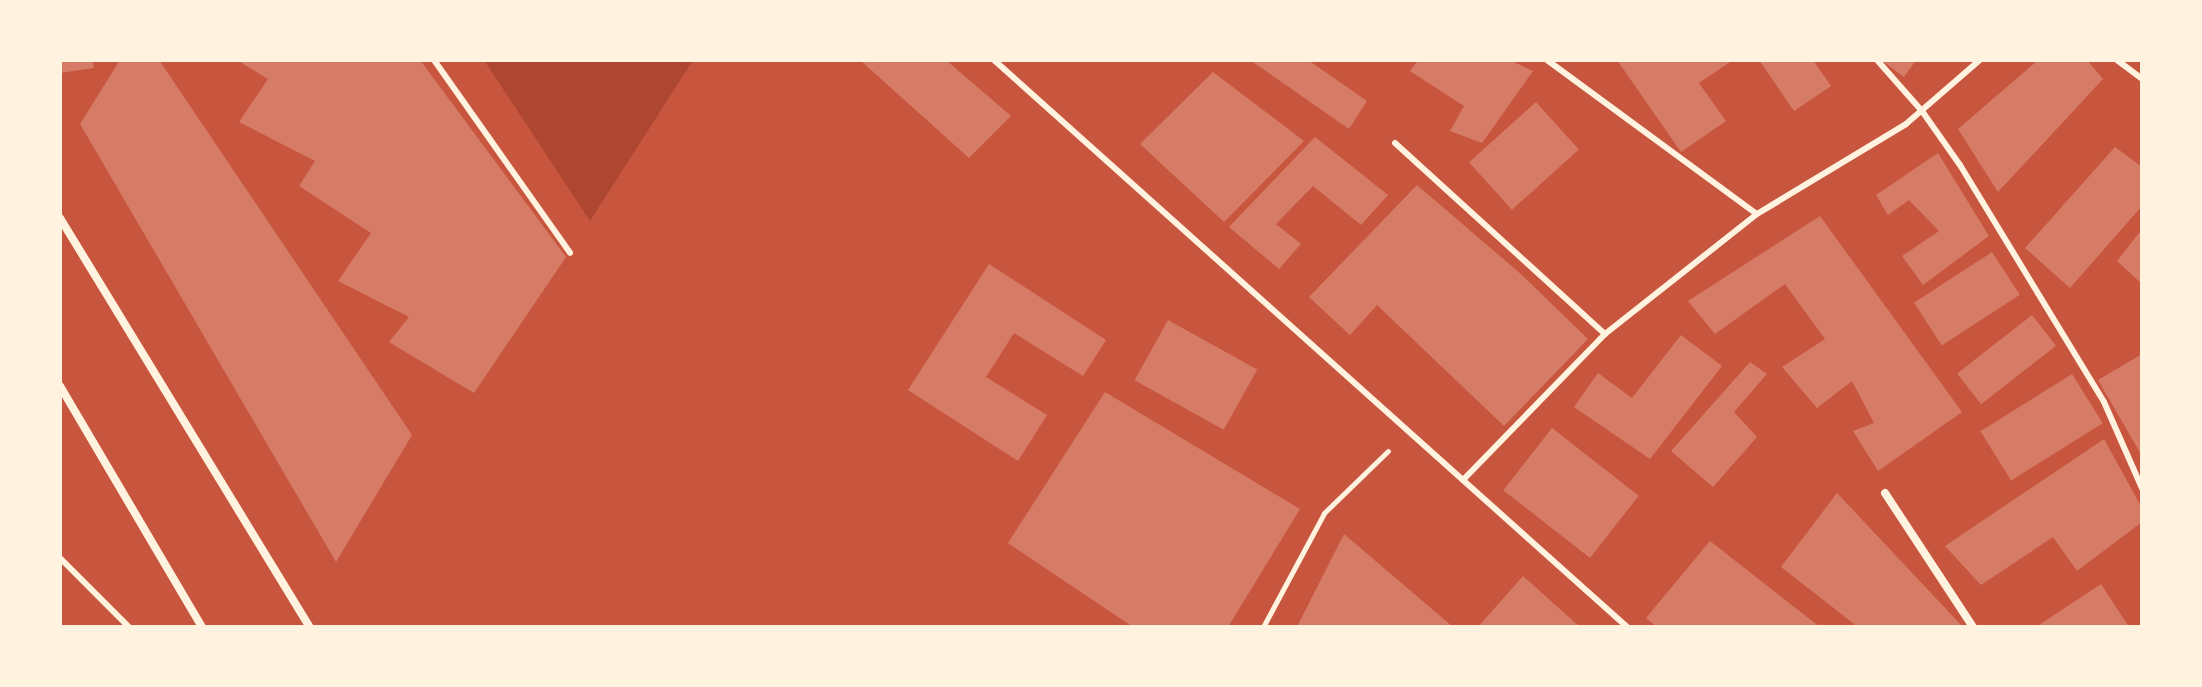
<!DOCTYPE html>
<html>
<head>
<meta charset="utf-8">
<style>
	body { margin:0 }
	#map { position:relative; width:2202px; height:687px; overflow:hidden; background:#c8553d; font-family:Arial,sans-serif }
	div>[style] { position:absolute }
	.green>* { inset:0; background:#ae4732 }
	.building>* { inset:0; background:#d67c66; transform-origin:0 0 }
	.path>* { height:5px; margin:-2.5px; padding:0 2.5px; transform-origin:2.5px; border-radius:2.5px; background:#fff3e0 }
	.service>* { height:6px; margin:-3px; padding:0 3px; transform-origin:3px; border-radius:3px; background:#fff3e0 }
	.minor>* { height:8px; margin:-4px; padding:0 4px; transform-origin:4px; border-radius:4px; background:#fff3e0 }
	span { translate:-50% -50%; white-space:nowrap; text-align:center; line-height:1.15; -webkit-text-stroke:8px #fff3e0; paint-order:stroke }
	.frame { position:absolute; inset:0; border:62px solid #fff3e0; pointer-events:none }
</style>
</head>
<body>
<div id="map">
	<div class="green">
		<i style="clip-path:polygon(484px 60px,693px 60px,590px 221px)"></i>
	</div>
	<div class="building">
		<i style="clip-path:polygon(60px 60px,92px 60px,94px 68px,60px 73px)"></i>
		<i style="clip-path:polygon(120px 60px,159px 60px,412px 435px,336px 562px,80px 124px)"></i>
		<i style="clip-path:polygon(237px 60px,420px 60px,566px 257px,474px 393px,389px 342px,409px 317px,338px 281px,371px 233px,299px 186px,315px 161px,239px 122px,268px 79px)"></i>
		<i style="clip-path:polygon(860px 60px,946px 60px,1011px 116px,969px 158px)"></i>
		<i style="clip-path:polygon(1250px 60px,1308px 60px,1367px 101px,1349px 129px)"></i>
		<i style="clip-path:polygon(1418px 60px,1510px 60px,1533px 71px,1482px 143px,1450px 131px,1464px 106px,1410px 71px)"></i>
		<i style="clip-path:polygon(1617px 60px,1733px 60px,1699px 83px,1726px 121px,1681px 152px)"></i>
		<i style="clip-path:polygon(1759px 60px,1813px 60px,1831px 86px,1794px 111px)"></i>
		<i style="clip-path:polygon(1881px 60px,1916px 60px,1904px 77px)"></i>
		<i style="clip-path:polygon(2038px 60px,2087px 60px,2103px 79px,1998px 192px,1958px 129px)"></i>
		<i style="clip-path:polygon(1213px 72px,1304px 141px,1224px 222px,1140px 144px)"></i>
		<i style="left:1536px;top:102px;width:64px;height:90px;rotate:48deg"></i>
		<i style="clip-path:polygon(1315px 137px,1388px 195px,1361px 225px,1313px 186px,1276px 224px,1301px 244px,1279px 269px,1229px 227px)"></i>
		<i style="clip-path:polygon(2115px 147px,2142px 167px,2142px 206px,2070px 288px,2025px 248px)"></i>
		<i style="clip-path:polygon(1938px 153px,1989px 236px,1923px 285px,1902px 256px,1939px 231px,1909px 200px,1888px 215px,1876px 195px)"></i>
		<i style="clip-path:polygon(1417px 185px,1522px 275px,1588px 339px,1504px 426px,1377px 305px,1350px 335px,1309px 297px)"></i>
		<i style="clip-path:polygon(1820px 216px,1962px 412px,1878px 471px,1853px 431px,1874px 423px,1852px 381px,1817px 408px,1782px 367px,1825px 339px,1785px 284px,1715px 334px,1688px 301px)"></i>
		<i style="clip-path:polygon(2139px 233px,2142px 235px,2142px 284px,2117px 261px)"></i>
		<i style="left:1992px;top:252px;width:51px;height:93px;rotate:57deg"></i>
		<i style="clip-path:polygon(989px 264px,1106px 340px,1083px 376px,1014px 333px,986px 377px,1047px 415px,1018px 461px,908px 390px)"></i>
		<i style="left:2032px;top:315px;width:39px;height:95px;rotate:52deg"></i>
		<i style="left:1168px;top:320px;width:102px;height:69px;rotate:29deg"></i>
		<i style="clip-path:polygon(1681px 335px,1722px 366px,1650px 459px,1574px 407px,1598px 373px,1632px 398px)"></i>
		<i style="clip-path:polygon(2142px 354px,2142px 456px,2098px 380px)"></i>
		<i style="clip-path:polygon(1750px 362px,1767px 374px,1734px 412px,1757px 437px,1713px 487px,1671px 451px)"></i>
		<i style="left:2072px;top:374px;width:58px;height:108px;rotate:58deg"></i>
		<i style="clip-path:polygon(1105px 392px,1300px 509px,1228px 627px,1133px 627px,1008px 543px)"></i>
		<i style="left:1552px;top:428px;width:110px;height:79px;rotate:38deg"></i>
		<i style="clip-path:polygon(2104px 439px,2142px 508px,2142px 522px,2077px 571px,2053px 537px,1981px 585px,1945px 546px)"></i>
		<i style="clip-path:polygon(1837px 493px,1963px 627px,1858px 627px,1781px 567px)"></i>
		<i style="clip-path:polygon(1344px 534px,1453px 627px,1297px 627px)"></i>
		<i style="clip-path:polygon(1710px 541px,1820px 627px,1657px 627px,1646px 618px)"></i>
		<i style="clip-path:polygon(1523px 576px,1580px 627px,1478px 627px)"></i>
		<i style="clip-path:polygon(2101px 584px,2129px 627px,2036px 627px)"></i>
	</div>
	<div class="path">
		<i style="left:1263px;top:627px;width:129px;rotate:-61.8deg"></i>
		<i style="left:1324px;top:513px;width:89px;rotate:-44.1deg"></i>
	</div>
	<div class="service">
		<i style="left:434px;top:60px;width:236px;rotate:54.8deg"></i>
		<i style="left:994px;top:60px;width:850px;rotate:41.85deg"></i>
		<i style="left:1547px;top:60px;width:260px;rotate:36.3deg"></i>
		<i style="left:1877px;top:60px;width:68px;rotate:48.6deg"></i>
		<i style="left:1922px;top:111px;width:66px;rotate:54.9deg"></i>
		<i style="left:1960px;top:165px;width:277px;rotate:58.7deg"></i>
		<i style="left:2104px;top:402px;width:94px;rotate:66.2deg"></i>
		<i style="left:2117px;top:60px;width:31px;rotate:37deg"></i>
		<i style="left:1395px;top:143px;width:284px;rotate:42.3deg"></i>
		<i style="left:1463px;top:480px;width:204px;rotate:-45.8deg"></i>
		<i style="left:1605px;top:334px;width:194px;rotate:-38.3deg"></i>
		<i style="left:1757px;top:214px;width:174px;rotate:-31.1deg"></i>
		<i style="left:1906px;top:124px;width:98px;rotate:-40.9deg"></i>
		<i style="left:60px;top:558px;width:98px;rotate:45deg"></i>
	</div>
	<div class="minor">
		<i style="left:60px;top:218px;width:479px;rotate:58.6deg"></i>
		<i style="left:60px;top:386px;width:280px;rotate:59.5deg"></i>
		<i style="left:1885px;top:493px;width:160px;rotate:56.7deg"></i>
	</div>
	<div class="frame"></div>
</div>
</body>
</html>
